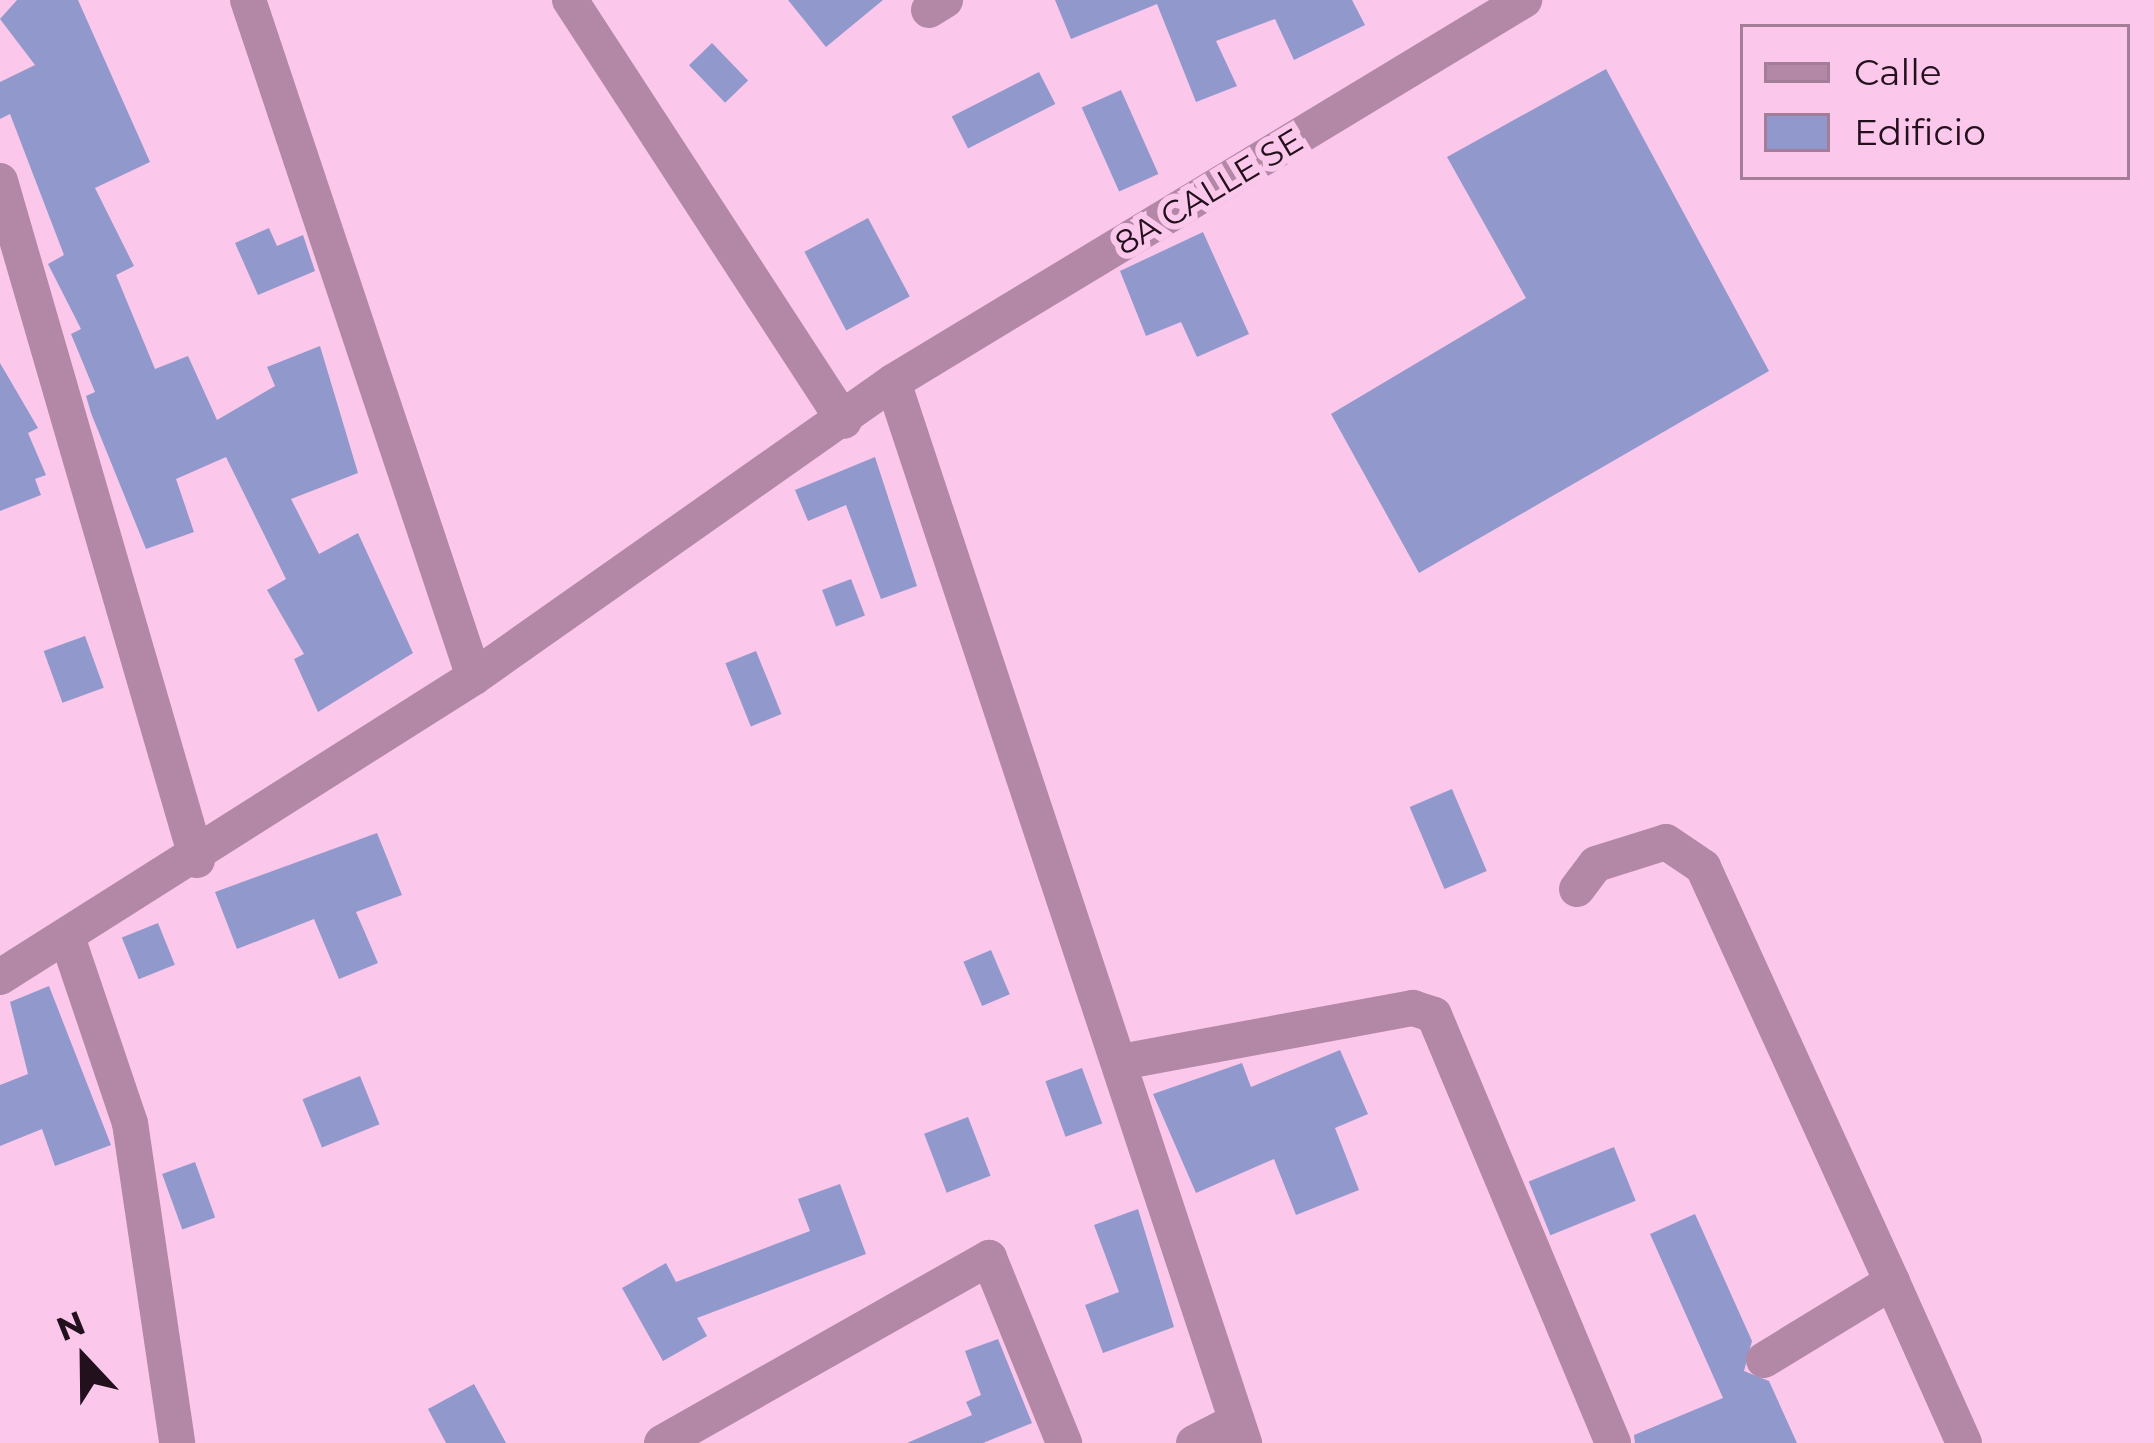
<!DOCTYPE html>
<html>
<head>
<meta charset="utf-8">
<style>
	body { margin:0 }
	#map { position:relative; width:2154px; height:1443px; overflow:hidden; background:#fbc7eb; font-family:Montserrat,sans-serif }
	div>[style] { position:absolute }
	.building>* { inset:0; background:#9199cc; transform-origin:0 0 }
	.minor>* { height:36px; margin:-18px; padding:0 18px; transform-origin:18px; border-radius:18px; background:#b387a6 }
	span { translate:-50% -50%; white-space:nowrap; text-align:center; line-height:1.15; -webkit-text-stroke:12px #fbc7eb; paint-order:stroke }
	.street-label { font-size:33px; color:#22101d }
	.legend { position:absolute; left:1740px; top:24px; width:390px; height:156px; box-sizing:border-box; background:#fbc7eb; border:3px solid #a47e99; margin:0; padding:15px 21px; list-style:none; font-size:36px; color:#22101d }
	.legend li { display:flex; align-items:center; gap:24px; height:60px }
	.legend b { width:60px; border:3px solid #a47e99 }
	.north { position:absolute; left:24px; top:1299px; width:120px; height:120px; -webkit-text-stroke:9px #fbc7eb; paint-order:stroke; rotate:338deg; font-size:33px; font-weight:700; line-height:48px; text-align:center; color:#22101d }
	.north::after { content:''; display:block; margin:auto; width:42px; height:54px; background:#22101d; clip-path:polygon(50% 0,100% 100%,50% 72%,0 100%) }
</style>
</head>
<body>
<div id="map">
	<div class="building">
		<i style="clip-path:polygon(17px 0,78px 0,150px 162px,95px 188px,134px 266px,116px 275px,155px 369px,188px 356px,217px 420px,275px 386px,267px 367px,320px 346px,358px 473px,291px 499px,319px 554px,358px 533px,413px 653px,318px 712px,294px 659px,304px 654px,267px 590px,286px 579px,226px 457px,176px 479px,194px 532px,146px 549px,91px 413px,86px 396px,95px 392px,71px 334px,81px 329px,48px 264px,64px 255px,10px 114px,0 119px,0 82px,35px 65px,0 19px)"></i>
		<i style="clip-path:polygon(788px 0,883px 0,826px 47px)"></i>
		<i style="clip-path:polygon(1055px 0,1352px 0,1365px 25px,1294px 60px,1275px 19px,1216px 41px,1237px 86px,1196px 102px,1157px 4px,1071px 39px)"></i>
		<i style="left:712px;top:43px;width:52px;height:32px;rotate:46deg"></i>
		<i style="clip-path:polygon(1606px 69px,1769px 371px,1419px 573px,1331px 414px,1526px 298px,1447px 157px)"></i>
		<i style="left:1039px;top:72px;width:36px;height:98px;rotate:63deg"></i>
		<i style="left:1121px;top:90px;width:92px;height:43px;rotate:66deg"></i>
		<i style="left:868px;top:218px;width:89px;height:72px;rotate:62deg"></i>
		<i style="clip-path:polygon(269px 228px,277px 246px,303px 235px,315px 271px,258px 295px,235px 243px)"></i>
		<i style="clip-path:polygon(1203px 232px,1249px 334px,1197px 357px,1181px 322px,1146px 336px,1120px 271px)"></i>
		<i style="clip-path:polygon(0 363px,38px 428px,28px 433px,46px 475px,35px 479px,41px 495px,0 511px)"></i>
		<i style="clip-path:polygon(875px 457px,917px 586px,881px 599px,846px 505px,808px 521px,795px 490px)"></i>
		<i style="left:851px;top:579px;width:39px;height:31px;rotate:69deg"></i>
		<i style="left:85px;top:636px;width:55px;height:44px;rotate:70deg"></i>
		<i style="left:756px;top:651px;width:68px;height:33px;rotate:68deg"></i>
		<i style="left:1452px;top:789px;width:89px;height:46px;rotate:67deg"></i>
		<i style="clip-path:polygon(377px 833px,402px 895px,356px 912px,378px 963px,339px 979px,314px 919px,237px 949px,215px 892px)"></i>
		<i style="left:158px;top:923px;width:45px;height:39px;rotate:68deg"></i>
		<i style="left:991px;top:950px;width:48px;height:30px;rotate:67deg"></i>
		<i style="clip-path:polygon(49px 986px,111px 1145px,55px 1166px,42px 1129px,0 1146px,0 1085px,28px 1074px,10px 1002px)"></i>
		<i style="clip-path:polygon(1340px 1050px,1368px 1114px,1335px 1128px,1359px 1190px,1296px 1215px,1274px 1159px,1196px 1193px,1153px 1094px,1242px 1063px,1251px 1087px)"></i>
		<i style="left:1082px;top:1068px;width:59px;height:39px;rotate:70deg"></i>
		<i style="left:360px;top:1076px;width:52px;height:62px;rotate:68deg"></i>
		<i style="left:968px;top:1117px;width:63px;height:47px;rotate:69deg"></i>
		<i style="left:1614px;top:1147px;width:58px;height:92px;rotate:68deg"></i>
		<i style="left:195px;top:1162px;width:59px;height:35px;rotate:70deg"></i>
		<i style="clip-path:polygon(840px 1184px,866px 1254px,697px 1318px,707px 1336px,663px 1361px,622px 1288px,666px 1263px,676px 1282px,810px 1231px,798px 1199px)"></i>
		<i style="clip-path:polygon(1138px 1209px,1174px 1327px,1103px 1353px,1085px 1305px,1119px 1292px,1094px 1225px)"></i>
		<i style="clip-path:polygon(1695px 1214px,1752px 1341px,1744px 1371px,1769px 1381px,1797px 1443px,1635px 1443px,1634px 1435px,1723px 1398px,1650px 1234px)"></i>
		<i style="clip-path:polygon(998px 1339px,1032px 1423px,983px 1443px,907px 1443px,972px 1415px,966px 1402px,981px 1395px,965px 1351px)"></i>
		<i style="clip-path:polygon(474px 1384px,506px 1443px,446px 1443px,428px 1409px)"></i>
	</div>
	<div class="minor">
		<i style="left:248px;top:0;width:714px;rotate:71.54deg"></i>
		<i style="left:570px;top:0;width:502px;rotate:56.94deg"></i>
		<i style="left:929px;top:10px;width:19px;rotate:-32deg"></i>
		<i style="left:0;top:181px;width:707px;rotate:73.82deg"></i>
		<i style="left:893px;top:382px;width:1118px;rotate:71.69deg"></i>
		<i style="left:1577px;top:889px;width:31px;rotate:-53deg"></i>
		<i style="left:1596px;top:864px;width:73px;rotate:-17.4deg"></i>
		<i style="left:1666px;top:842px;width:45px;rotate:34deg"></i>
		<i style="left:1703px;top:867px;width:456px;rotate:65.5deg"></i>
		<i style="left:67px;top:937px;width:196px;rotate:71.3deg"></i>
		<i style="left:130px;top:1123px;width:323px;rotate:81.6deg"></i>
		<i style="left:0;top:977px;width:561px;rotate:-32.33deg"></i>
		<i style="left:474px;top:677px;width:512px;rotate:-35.15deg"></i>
		<i style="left:893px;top:382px;width:738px;rotate:-31.19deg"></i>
		<i style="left:1121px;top:1062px;width:297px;rotate:-10.5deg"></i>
		<i style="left:1413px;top:1008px;width:22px;rotate:18deg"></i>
		<i style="left:1434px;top:1015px;width:464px;rotate:67.3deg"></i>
		<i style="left:1764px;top:1360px;width:150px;rotate:-31.4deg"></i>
		<i style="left:1892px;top:1282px;width:176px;rotate:65.9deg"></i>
		<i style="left:662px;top:1443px;width:376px;rotate:-29.5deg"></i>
		<i style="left:989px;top:1258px;width:200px;rotate:67.9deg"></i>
		<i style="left:1194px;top:1443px;width:48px;rotate:-27.1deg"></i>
	</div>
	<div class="street-label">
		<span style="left:1209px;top:192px;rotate:-31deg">8A CALLE SE</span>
	</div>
	<ul class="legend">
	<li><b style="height:15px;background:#b387a6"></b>Calle</li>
	<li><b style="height:33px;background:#9199cc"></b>Edificio</li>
	</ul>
	<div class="north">N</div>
</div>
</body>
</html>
